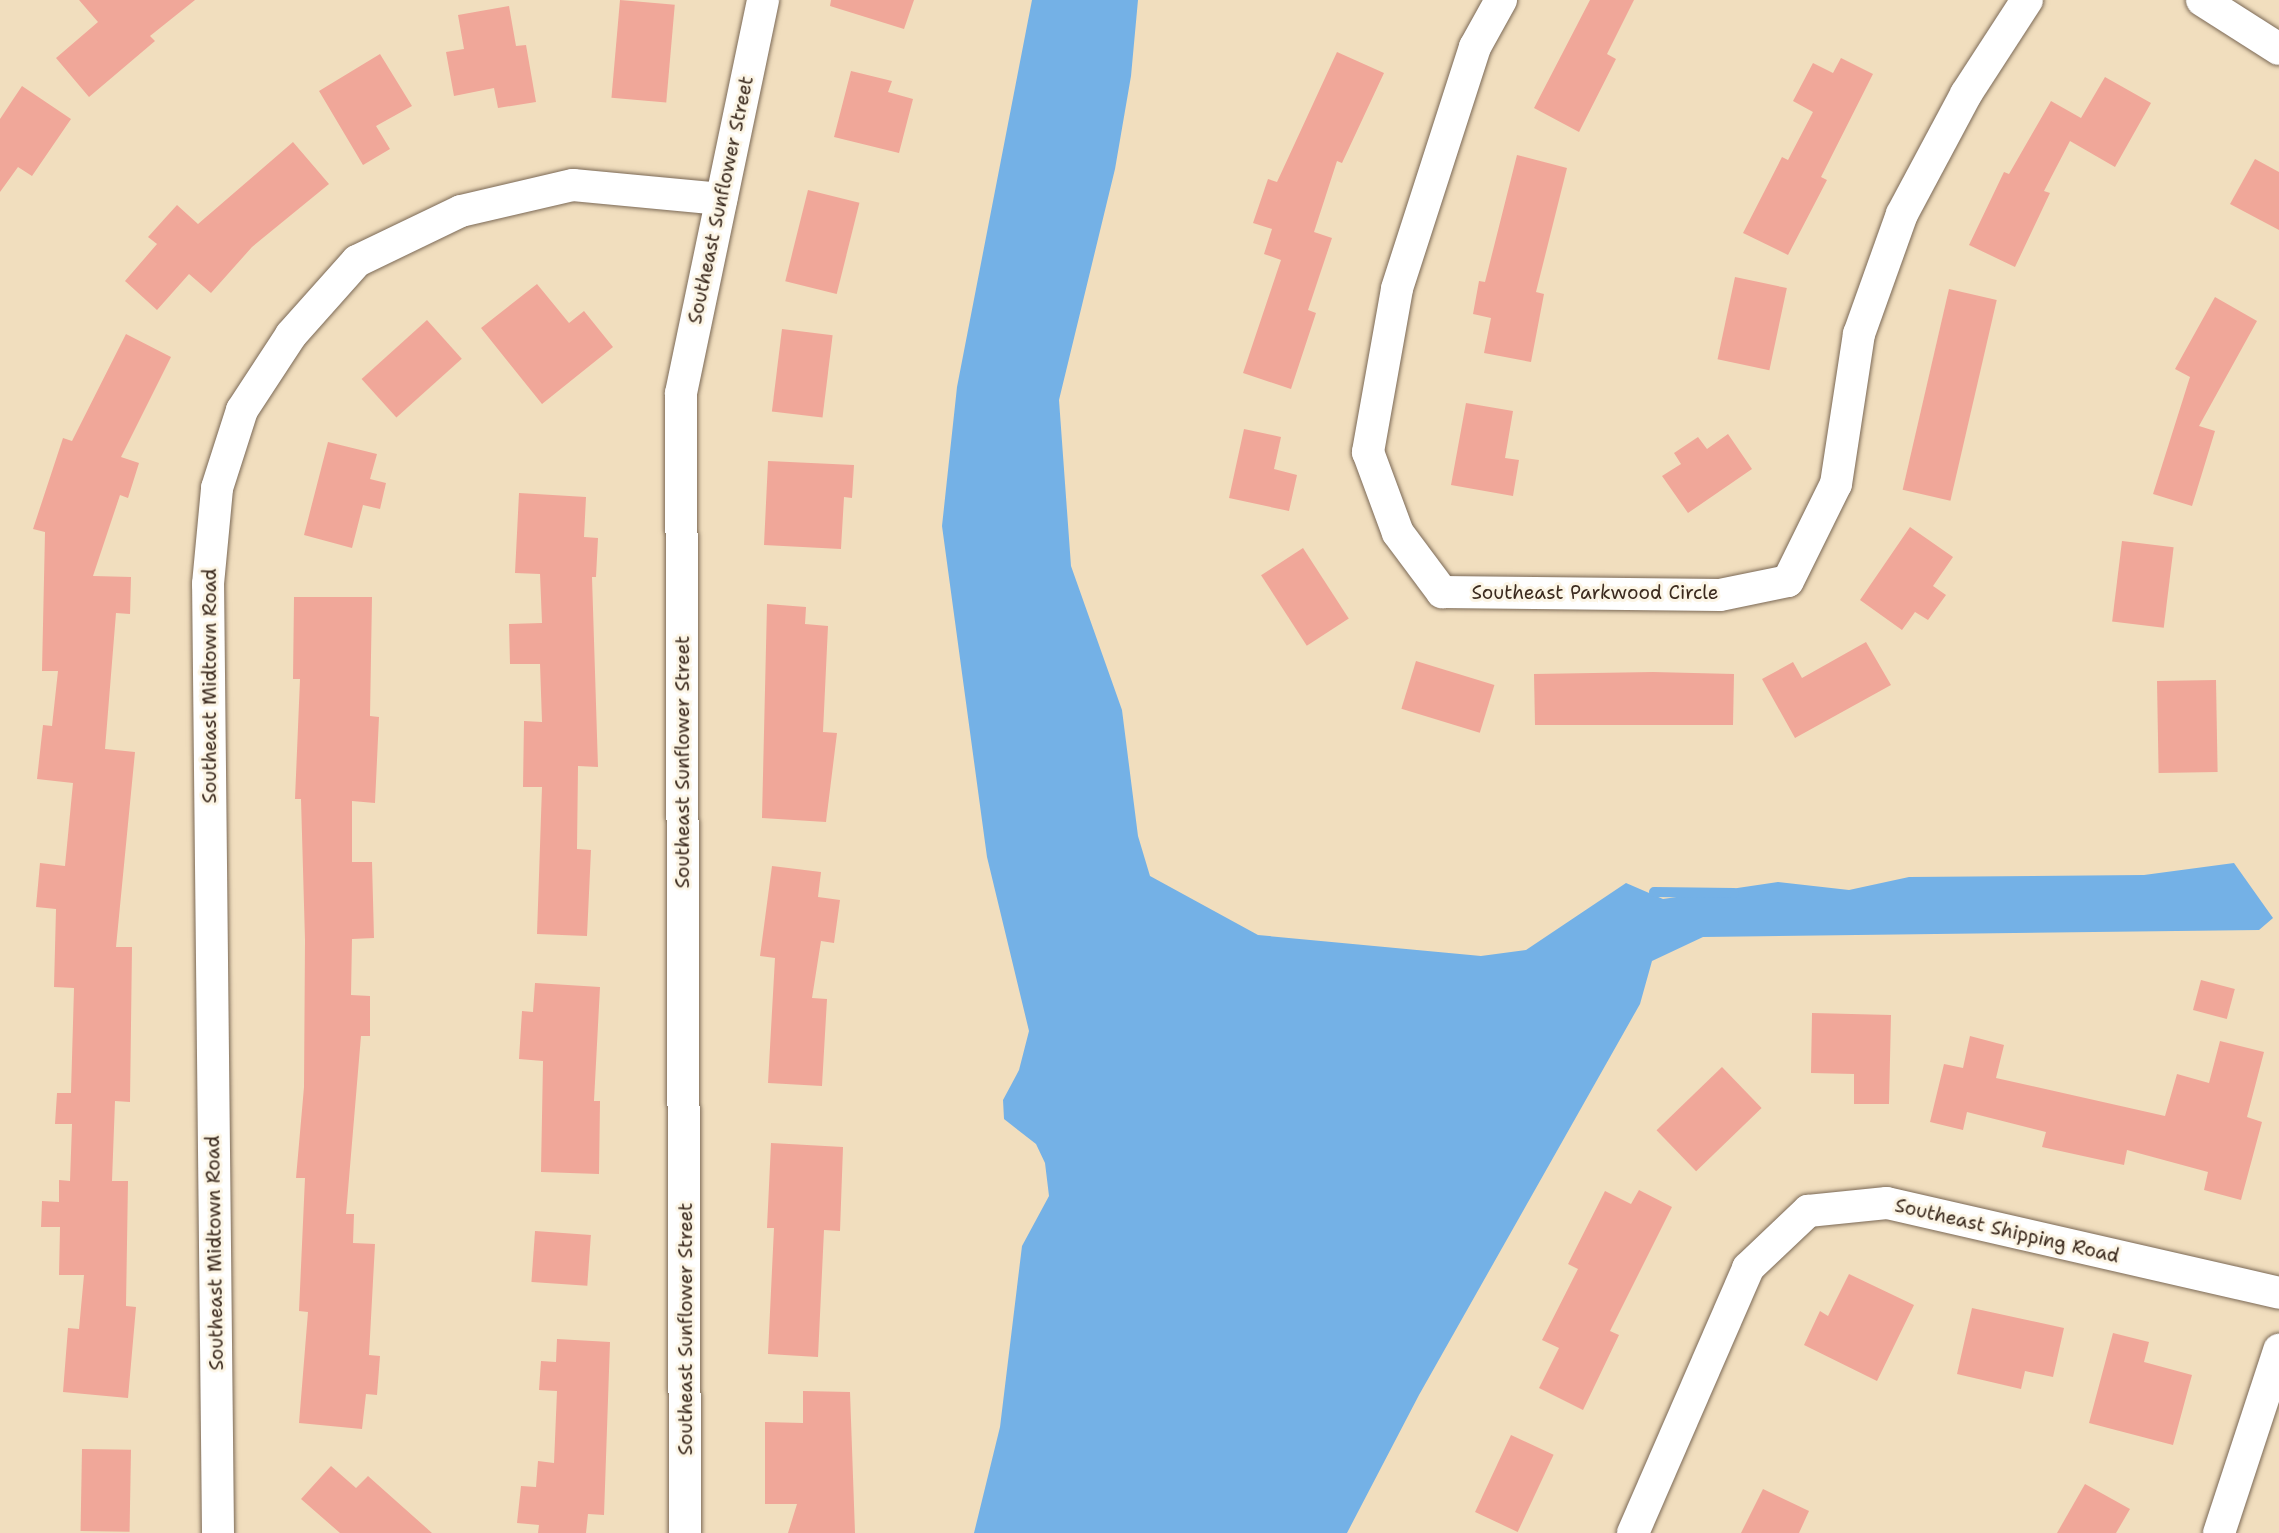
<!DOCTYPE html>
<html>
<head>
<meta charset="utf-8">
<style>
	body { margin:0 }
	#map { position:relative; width:2279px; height:1533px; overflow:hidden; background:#f1debe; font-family:"Shantell Sans",sans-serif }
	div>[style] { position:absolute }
	.water>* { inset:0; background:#74b1e6 }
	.stream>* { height:10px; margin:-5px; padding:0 5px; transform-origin:5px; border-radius:5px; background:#74b1e6 }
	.building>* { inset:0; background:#f0a799; transform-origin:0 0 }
	.roads { filter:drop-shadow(0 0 2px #7b6956) drop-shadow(0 0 2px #7b6956) }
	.street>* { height:32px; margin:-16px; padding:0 16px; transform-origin:16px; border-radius:16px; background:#fff }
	span { translate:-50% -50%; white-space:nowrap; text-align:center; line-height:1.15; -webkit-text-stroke:6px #fcf5e5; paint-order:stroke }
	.street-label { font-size:19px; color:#3b2a1e }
</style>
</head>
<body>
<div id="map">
	<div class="water">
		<i style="clip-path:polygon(1032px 0,1138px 0,1131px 76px,1115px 169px,1059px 400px,1071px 566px,1122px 710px,1138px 836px,1150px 876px,1258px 935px,1481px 956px,1526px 950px,1626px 883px,1663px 899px,1778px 882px,1849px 890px,1909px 877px,2144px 875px,2234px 863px,2273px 918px,2259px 930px,1703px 937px,1652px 961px,1640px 1004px,1419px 1395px,1347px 1533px,974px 1533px,1000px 1427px,1022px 1246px,1049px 1196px,1045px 1163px,1036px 1144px,1004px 1119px,1003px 1100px,1019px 1070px,1029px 1031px,987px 857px,942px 526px,957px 387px)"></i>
	</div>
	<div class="stream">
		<i style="left:1654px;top:892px;width:80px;rotate:0.7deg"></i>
	</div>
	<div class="building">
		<i style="clip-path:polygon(79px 0,195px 0,150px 36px,155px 41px,89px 97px,56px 58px,98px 22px)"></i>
		<i style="left:620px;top:0;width:55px;height:98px;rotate:5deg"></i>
		<i style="clip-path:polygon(831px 0,914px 0,904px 29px,830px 6px)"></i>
		<i style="clip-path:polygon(1590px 0,1634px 0,1607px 54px,1616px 59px,1579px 132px,1534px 108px)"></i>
		<i style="clip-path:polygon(509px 6px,516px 46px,526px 45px,536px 102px,498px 108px,494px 88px,454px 96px,446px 52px,464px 49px,458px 15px)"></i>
		<i style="clip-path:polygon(1337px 52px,1384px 73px,1342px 163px,1337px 161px,1314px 232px,1332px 238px,1308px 310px,1316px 313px,1291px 389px,1243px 373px,1281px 260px,1264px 254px,1272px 229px,1253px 223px,1268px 179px,1277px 182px)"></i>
		<i style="clip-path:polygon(380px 54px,412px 106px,376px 126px,390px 149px,363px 165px,319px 91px)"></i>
		<i style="clip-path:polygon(1841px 58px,1873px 74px,1821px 177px,1827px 180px,1788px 255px,1743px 233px,1782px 157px,1788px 160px,1813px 112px,1793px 101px,1813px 63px,1833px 73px)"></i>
		<i style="clip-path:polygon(851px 71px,892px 81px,888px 92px,913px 99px,899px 153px,834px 137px)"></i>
		<i style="clip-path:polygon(2105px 77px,2151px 103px,2115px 167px,2070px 141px,2044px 191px,2050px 193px,2015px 267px,1969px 245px,2004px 172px,2009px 174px,2051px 101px,2081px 118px)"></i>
		<i style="clip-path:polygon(22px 86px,71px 119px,32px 176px,18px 167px,0 192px,0 119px)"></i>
		<i style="clip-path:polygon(293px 142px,329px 184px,252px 247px,211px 293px,189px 274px,157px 310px,125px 281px,157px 244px,148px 237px,177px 205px,198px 224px)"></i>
		<i style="clip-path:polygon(1517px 155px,1567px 168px,1536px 292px,1544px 294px,1531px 362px,1484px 353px,1491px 318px,1473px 314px,1479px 281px,1485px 282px)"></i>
		<i style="clip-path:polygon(2255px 159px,2279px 172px,2279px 230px,2230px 204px)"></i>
		<i style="left:808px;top:190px;width:53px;height:94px;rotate:14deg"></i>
		<i style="left:1735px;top:277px;width:53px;height:84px;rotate:12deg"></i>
		<i style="clip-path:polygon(537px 284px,569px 323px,584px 311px,613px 347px,542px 404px,481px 328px)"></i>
		<i style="left:1949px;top:289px;width:49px;height:206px;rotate:13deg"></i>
		<i style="clip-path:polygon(2215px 297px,2257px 321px,2199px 426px,2215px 431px,2192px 506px,2153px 494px,2190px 377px,2175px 369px)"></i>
		<i style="left:427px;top:320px;width:52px;height:88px;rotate:48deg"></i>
		<i style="left:782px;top:329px;width:51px;height:83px;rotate:7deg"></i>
		<i style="clip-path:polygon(126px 334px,171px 357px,121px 457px,139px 463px,128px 498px,120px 495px,93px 576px,131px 577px,130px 614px,116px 613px,105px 749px,135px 752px,116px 947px,132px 947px,130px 1102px,115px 1101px,112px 1181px,128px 1181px,126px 1306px,136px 1307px,128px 1398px,63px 1392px,68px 1328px,79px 1329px,84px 1275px,59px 1275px,60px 1227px,41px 1227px,42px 1201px,59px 1202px,59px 1180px,70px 1181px,72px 1124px,55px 1124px,57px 1093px,71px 1093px,74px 988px,54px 987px,56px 909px,36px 907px,40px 863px,65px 866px,73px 783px,37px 779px,43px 725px,52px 726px,58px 671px,42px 671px,45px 532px,33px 529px,63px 438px,72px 441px)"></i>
		<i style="clip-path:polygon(1466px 403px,1513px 411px,1505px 458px,1519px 460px,1513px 496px,1451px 485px)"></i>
		<i style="clip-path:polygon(1244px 429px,1281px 437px,1274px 469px,1297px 475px,1289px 511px,1229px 498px)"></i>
		<i style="clip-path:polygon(1728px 434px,1752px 469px,1688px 513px,1662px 476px,1681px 464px,1674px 453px,1698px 437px,1707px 449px)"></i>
		<i style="clip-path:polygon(328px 442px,377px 454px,370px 479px,386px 483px,380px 509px,363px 505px,352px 548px,304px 535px)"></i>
		<i style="clip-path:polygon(768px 461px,854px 465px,852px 498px,844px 497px,841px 549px,764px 545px)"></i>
		<i style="clip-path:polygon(519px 493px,586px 497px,584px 537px,598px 538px,596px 577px,592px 577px,598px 767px,578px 766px,577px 849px,591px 850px,587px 936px,537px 934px,542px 787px,523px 787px,524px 721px,542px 722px,540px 664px,510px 664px,509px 624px,542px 623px,540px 574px,515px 573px)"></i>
		<i style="clip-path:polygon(1910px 527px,1953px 557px,1933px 586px,1946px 595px,1928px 620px,1915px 612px,1902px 630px,1860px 600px)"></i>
		<i style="left:2122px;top:541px;width:52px;height:81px;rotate:7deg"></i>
		<i style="left:1303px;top:548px;width:84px;height:50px;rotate:57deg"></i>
		<i style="clip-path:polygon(294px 597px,372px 597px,370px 716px,379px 717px,375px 803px,352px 801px,352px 862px,372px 862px,374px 938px,352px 939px,351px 995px,370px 996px,370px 1036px,361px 1036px,346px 1214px,354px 1214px,353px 1243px,375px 1244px,369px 1355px,380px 1356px,377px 1395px,366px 1394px,362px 1429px,299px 1423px,308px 1312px,299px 1311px,305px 1178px,296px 1178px,304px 1087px,305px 940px,301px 799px,295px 799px,300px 679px,293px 679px)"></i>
		<i style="clip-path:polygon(767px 604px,806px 607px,805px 624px,828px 626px,823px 732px,837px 733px,826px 822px,762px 818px)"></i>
		<i style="clip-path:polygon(1866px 642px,1891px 685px,1795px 738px,1762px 679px,1793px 662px,1802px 678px)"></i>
		<i style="left:1416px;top:661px;width:82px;height:50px;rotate:17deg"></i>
		<i style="clip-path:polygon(1653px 672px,1734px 674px,1733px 725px,1535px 725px,1534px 674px)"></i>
		<i style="left:2216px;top:680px;width:92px;height:59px;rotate:89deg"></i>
		<i style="clip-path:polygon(772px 866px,821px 872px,818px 897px,840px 900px,834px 943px,821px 941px,812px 998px,827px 999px,822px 1086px,768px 1083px,775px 958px,760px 956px)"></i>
		<i style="left:2201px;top:980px;width:35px;height:31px;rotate:15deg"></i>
		<i style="clip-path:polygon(535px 983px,600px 987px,594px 1101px,600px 1101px,599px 1174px,541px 1172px,543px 1061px,519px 1059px,522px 1011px,533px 1012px)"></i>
		<i style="clip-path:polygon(1812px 1013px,1891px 1015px,1889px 1104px,1854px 1104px,1854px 1074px,1811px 1073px)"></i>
		<i style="clip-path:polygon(1970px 1036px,2004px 1045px,1996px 1078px,2165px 1116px,2177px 1074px,2209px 1083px,2220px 1041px,2264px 1052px,2247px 1117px,2262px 1122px,2241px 1200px,2204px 1190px,2208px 1172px,2127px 1150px,2124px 1165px,2042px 1147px,2046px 1132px,1967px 1112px,1963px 1130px,1930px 1122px,1944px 1064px,1963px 1068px)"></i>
		<i style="left:1722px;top:1067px;width:57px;height:91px;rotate:46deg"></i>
		<i style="clip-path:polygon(771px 1143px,843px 1147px,840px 1231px,824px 1230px,818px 1357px,768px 1354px,774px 1228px,767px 1228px)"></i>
		<i style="clip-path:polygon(1639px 1190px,1672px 1207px,1610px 1331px,1619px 1335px,1583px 1410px,1539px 1388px,1559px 1348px,1542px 1340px,1578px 1269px,1568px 1264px,1605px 1191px,1631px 1204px)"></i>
		<i style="left:535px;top:1231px;width:56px;height:51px;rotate:4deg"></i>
		<i style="clip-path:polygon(1849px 1274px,1914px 1305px,1877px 1381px,1804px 1345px,1820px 1311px,1828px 1316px)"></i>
		<i style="clip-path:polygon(1972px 1308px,2064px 1328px,2053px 1377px,2025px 1371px,2021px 1389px,1957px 1374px)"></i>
		<i style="clip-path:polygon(2113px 1333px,2149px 1342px,2144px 1362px,2192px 1375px,2173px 1445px,2089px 1423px)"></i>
		<i style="clip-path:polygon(557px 1339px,610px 1342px,604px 1515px,588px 1514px,586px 1533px,538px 1533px,539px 1525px,517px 1523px,521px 1486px,536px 1487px,538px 1461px,554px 1463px,557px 1391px,539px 1390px,541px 1361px,556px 1362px)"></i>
		<i style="clip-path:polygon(803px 1391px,850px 1392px,855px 1533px,788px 1533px,797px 1504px,765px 1504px,765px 1422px,803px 1423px)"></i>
		<i style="left:1511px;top:1435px;width:47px;height:85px;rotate:25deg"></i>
		<i style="left:82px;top:1449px;width:49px;height:82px;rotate:1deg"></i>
		<i style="clip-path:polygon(331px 1466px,356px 1488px,368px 1476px,432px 1533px,340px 1533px,301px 1499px)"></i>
		<i style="clip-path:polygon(2085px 1484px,2130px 1509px,2116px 1533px,2057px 1533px)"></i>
		<i style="clip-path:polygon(1763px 1489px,1809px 1511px,1799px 1533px,1741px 1533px)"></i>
	</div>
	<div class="roads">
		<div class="street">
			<i style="left:1501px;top:0;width:54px;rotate:119deg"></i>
			<i style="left:1475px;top:47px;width:254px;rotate:107.9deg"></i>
			<i style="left:1397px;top:289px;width:166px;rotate:100.1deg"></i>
			<i style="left:1368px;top:452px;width:86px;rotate:69.7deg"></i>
			<i style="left:1398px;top:533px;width:74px;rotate:53.3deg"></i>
			<i style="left:1442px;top:592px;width:278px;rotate:0.6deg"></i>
			<i style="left:1720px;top:595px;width:69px;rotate:-11.6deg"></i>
			<i style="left:1788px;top:581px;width:108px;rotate:-63.7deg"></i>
			<i style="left:1836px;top:484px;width:152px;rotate:-81.3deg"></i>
			<i style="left:1859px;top:334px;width:127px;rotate:-70.3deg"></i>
			<i style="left:1902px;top:214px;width:136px;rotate:-61.9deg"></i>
			<i style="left:1966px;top:94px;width:112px;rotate:-57deg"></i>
			<i style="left:2202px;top:0;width:91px;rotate:32.5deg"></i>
			<i style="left:218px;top:1533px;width:949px;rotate:-90.6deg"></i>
			<i style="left:208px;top:584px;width:96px;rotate:-84.6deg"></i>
			<i style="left:217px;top:488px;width:82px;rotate:-72.2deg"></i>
			<i style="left:242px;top:410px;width:90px;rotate:-56.8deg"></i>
			<i style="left:291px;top:335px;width:99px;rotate:-48.3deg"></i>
			<i style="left:357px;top:261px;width:115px;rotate:-25.7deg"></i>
			<i style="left:461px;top:211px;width:115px;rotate:-13.1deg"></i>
			<i style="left:573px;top:185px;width:149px;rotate:5.4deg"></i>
			<i style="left:685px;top:1533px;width:1140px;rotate:-90.2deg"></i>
			<i style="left:681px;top:393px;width:401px;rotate:-78.2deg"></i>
			<i style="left:1633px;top:1533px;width:289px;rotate:-66.5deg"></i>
			<i style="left:1748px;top:1268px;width:83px;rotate:-43.5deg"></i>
			<i style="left:1808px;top:1211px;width:79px;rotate:-5.8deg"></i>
			<i style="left:1887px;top:1203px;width:402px;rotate:12.9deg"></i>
			<i style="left:2219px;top:1533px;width:193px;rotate:-71.8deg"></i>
		</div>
	</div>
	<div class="street-label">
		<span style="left:721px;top:200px;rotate:-78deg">Southeast Sunflower Street</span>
		<span style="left:1595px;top:593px">Southeast Parkwood Circle</span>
		<span style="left:210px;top:686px;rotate:-90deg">Southeast Midtown Road</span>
		<span style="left:683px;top:762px;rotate:-90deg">Southeast Sunflower Street</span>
		<span style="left:2007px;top:1231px;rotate:13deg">Southeast Shipping Road</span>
		<span style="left:215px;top:1253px;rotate:-91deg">Southeast Midtown Road</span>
		<span style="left:686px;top:1329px;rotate:-90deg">Southeast Sunflower Street</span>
	</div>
</div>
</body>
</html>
